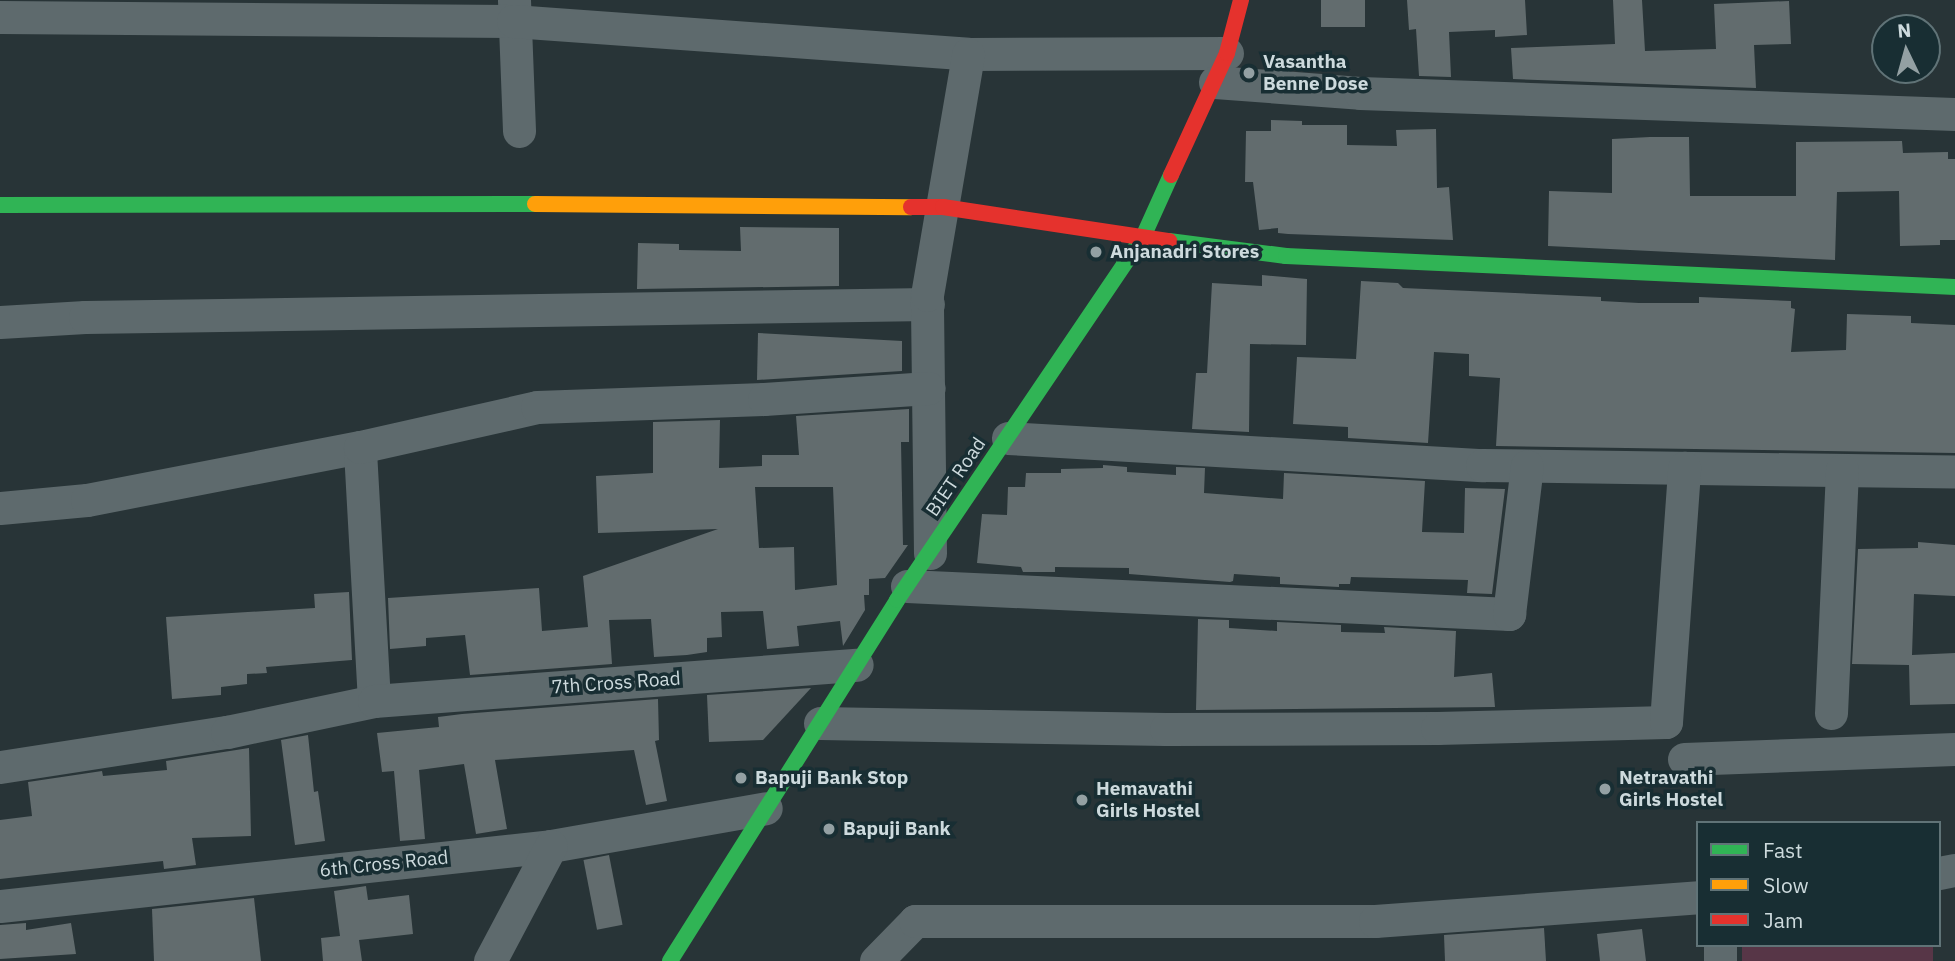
<!DOCTYPE html>
<html>
<head>
<meta charset="utf-8">
<style>
	body { margin:0 }
	#map { position:relative; width:1955px; height:961px; overflow:hidden; background:#283437; font-family:"IBM Plex Sans",sans-serif }
	div>[style] { position:absolute }
	.green>* { inset:0; background:#573647; transform-origin:0 0 }
	.building>* { inset:0; background:#626c6e; transform-origin:0 0 }
	.street>* { height:33px; margin:-16.5px; padding:0 16.5px; transform-origin:16.5px; border-radius:16.5px; background:#5e6a6d }
	.fast>* { height:16px; margin:-8px; padding:0 8px; transform-origin:8px; border-radius:8px; background:#30b455 }
	.slow>* { height:16px; margin:-8px; padding:0 8px; transform-origin:8px; border-radius:8px; background:#ff9f0a }
	.jam>* { height:16px; margin:-8px; padding:0 8px; transform-origin:8px; border-radius:8px; background:#e5322d }
	.dots>* { width:19px; height:19px; translate:-50% -50%; box-sizing:border-box; border:4px solid #182e33; border-radius:50% }
	span { translate:-50% -50%; white-space:nowrap; text-align:center; line-height:1.15; -webkit-text-stroke:7px #182e33; paint-order:stroke }
	.poi-label { font-size:19px; color:#cddadd; font-weight:700 }
	.left { translate:0 -50%; text-align:left }
	.street-label { font-size:19px; color:#cddadd }
	.legend { position:absolute; left:1696px; top:821px; width:245px; height:126px; box-sizing:border-box; background:#182e33; border:2px solid #607377; margin:0; padding:9px 12px; list-style:none; font-size:21px; color:#cddadd }
	.legend li { display:flex; align-items:center; gap:14px; height:35px }
	.legend b { width:35px; border:2px solid #607377 }
	.north { position:absolute; left:1871px; top:14px; width:70px; height:70px; box-sizing:border-box; background:#182e33; border:2px solid #607377; border-radius:50%; rotate:355deg; font-size:19px; font-weight:700; line-height:28px; text-align:center; color:#cddadd }
	.north::after { content:''; display:block; margin:auto; width:24px; height:32px; background:#93a0a3; clip-path:polygon(50% 0,100% 100%,50% 72%,0 100%) }
</style>
</head>
<body>
<div id="map">
	<div class="green">
		<i style="left:1742px;top:945px;width:191px;height:16px"></i>
	</div>
	<div class="building">
		<i style="left:1321px;top:0;width:44px;height:27px"></i>
		<i style="clip-path:polygon(1407px 0,1525px 0,1527px 35px,1495px 37px,1495px 30px,1449px 32px,1451px 77px,1419px 76px,1416px 29px,1409px 30px)"></i>
		<i style="clip-path:polygon(1613px 0,1642px 0,1645px 51px,1716px 49px,1714px 4px,1789px 1px,1791px 44px,1754px 45px,1756px 88px,1513px 79px,1511px 48px,1615px 44px)"></i>
		<i style="clip-path:polygon(1271px 120px,1302px 121px,1302px 125px,1347px 125px,1347px 145px,1397px 146px,1396px 130px,1436px 129px,1437px 188px,1449px 187px,1453px 240px,1288px 234px,1278px 233px,1278px 228px,1259px 230px,1253px 182px,1245px 182px,1246px 131px,1271px 131px)"></i>
		<i style="clip-path:polygon(1650px 137px,1689px 137px,1690px 196px,1796px 196px,1796px 142px,1902px 141px,1903px 153px,1948px 152px,1948px 159px,1955px 159px,1955px 240px,1940px 240px,1940px 245px,1900px 246px,1899px 191px,1837px 192px,1835px 260px,1548px 246px,1549px 191px,1612px 193px,1612px 139px)"></i>
		<i style="clip-path:polygon(740px 227px,839px 228px,839px 286px,637px 289px,638px 243px,679px 244px,679px 250px,741px 251px)"></i>
		<i style="clip-path:polygon(1262px 275px,1307px 279px,1306px 345px,1250px 344px,1249px 432px,1192px 429px,1196px 373px,1207px 373px,1212px 283px,1262px 286px)"></i>
		<i style="clip-path:polygon(1361px 281px,1398px 283px,1403px 288px,1601px 297px,1601px 301px,1639px 303px,1699px 303px,1699px 297px,1791px 301px,1791px 308px,1795px 309px,1791px 352px,1846px 350px,1847px 314px,1911px 316px,1911px 323px,1955px 325px,1955px 453px,1496px 446px,1500px 378px,1469px 376px,1469px 354px,1434px 352px,1428px 443px,1348px 438px,1348px 427px,1293px 424px,1297px 357px,1356px 359px)"></i>
		<i style="clip-path:polygon(758px 333px,902px 341px,902px 371px,757px 380px)"></i>
		<i style="clip-path:polygon(evenodd,909px 409px,909px 442px,901px 442px,903px 545px,908px 545px,885px 578px,869px 579px,869px 595px,864px 595px,865px 610px,843px 646px,840px 621px,797px 626px,799px 646px,767px 649px,763px 611px,721px 612px,722px 637px,707px 638px,707px 652px,687px 655px,654px 657px,651px 619px,609px 620px,612px 664px,470px 675px,465px 635px,426px 638px,426px 646px,390px 649px,388px 598px,539px 588px,542px 631px,588px 627px,583px 576px,718px 529px,598px 533px,596px 476px,653px 473px,653px 422px,720px 420px,719px 468px,762px 466px,762px 455px,799px 455px,796px 416px,909px 409px,755px 487px,833px 487px,837px 585px,795px 590px,794px 547px,759px 548px,755px 487px)"></i>
		<i style="clip-path:polygon(1103px 465px,1127px 467px,1127px 472px,1176px 475px,1176px 467px,1205px 468px,1204px 493px,1283px 499px,1284px 473px,1425px 481px,1422px 532px,1464px 533px,1465px 488px,1505px 489px,1492px 594px,1467px 593px,1468px 580px,1351px 577px,1350px 584px,1339px 584px,1339px 587px,1280px 584px,1280px 577px,1234px 574px,1233px 581px,1230px 582px,1129px 574px,1129px 568px,1055px 567px,1055px 572px,1023px 572px,1021px 567px,977px 563px,982px 514px,1007px 515px,1008px 487px,1025px 487px,1026px 473px,1061px 473px,1061px 469px,1103px 468px)"></i>
		<i style="clip-path:polygon(1918px 542px,1955px 545px,1955px 596px,1914px 594px,1912px 655px,1955px 653px,1955px 704px,1910px 705px,1909px 665px,1852px 664px,1858px 549px,1918px 548px)"></i>
		<i style="clip-path:polygon(349px 592px,352px 660px,266px 667px,267px 673px,247px 674px,247px 684px,221px 687px,221px 695px,172px 699px,166px 617px,315px 608px,314px 594px)"></i>
		<i style="clip-path:polygon(1198px 619px,1229px 620px,1229px 628px,1277px 631px,1277px 622px,1341px 625px,1341px 632px,1385px 633px,1384px 627px,1456px 631px,1454px 677px,1492px 673px,1495px 707px,1196px 710px)"></i>
		<i style="clip-path:polygon(811px 688px,763px 740px,709px 742px,707px 695px)"></i>
		<i style="clip-path:polygon(658px 699px,659px 740px,655px 741px,667px 801px,646px 805px,634px 750px,495px 760px,507px 829px,476px 834px,464px 764px,419px 770px,425px 839px,400px 841px,394px 771px,382px 772px,377px 733px,439px 727px,438px 717px,462px 714px)"></i>
		<i style="clip-path:polygon(308px 735px,314px 792px,318px 791px,325px 841px,295px 845px,281px 740px)"></i>
		<i style="clip-path:polygon(249px 748px,251px 836px,192px 838px,196px 865px,164px 869px,163px 861px,0 879px,0 820px,32px 816px,28px 782px,102px 771px,103px 776px,167px 770px,166px 761px)"></i>
		<i style="left:609px;top:855px;width:71px;height:26px;rotate:79deg"></i>
		<i style="clip-path:polygon(366px 886px,368px 900px,409px 895px,413px 934px,359px 940px,362px 961px,323px 961px,321px 938px,340px 936px,334px 891px)"></i>
		<i style="clip-path:polygon(254px 898px,261px 961px,154px 961px,152px 909px)"></i>
		<i style="clip-path:polygon(26px 923px,26px 930px,71px 923px,76px 954px,0 959px,0 925px)"></i>
		<i style="clip-path:polygon(1544px 928px,1546px 961px,1445px 961px,1444px 935px)"></i>
		<i style="clip-path:polygon(1642px 929px,1646px 961px,1600px 961px,1597px 934px)"></i>
	</div>
	<div class="street">
		<i style="left:514px;top:0;width:131px;rotate:87.8deg"></i>
		<i style="left:0;top:17px;width:513px;rotate:0.45deg"></i>
		<i style="left:513px;top:21px;width:456px;rotate:4.1deg"></i>
		<i style="left:968px;top:54px;width:259px;rotate:-0.2deg"></i>
		<i style="left:1215px;top:82px;width:145px;rotate:4.3deg"></i>
		<i style="left:1360px;top:93px;width:595px;rotate:2.02deg"></i>
		<i style="left:0;top:322px;width:85px;rotate:-3.4deg"></i>
		<i style="left:85px;top:317px;width:843px;rotate:-0.88deg"></i>
		<i style="left:1008px;top:438px;width:475px;rotate:3.3deg"></i>
		<i style="left:1482px;top:465px;width:473px;rotate:0.8deg"></i>
		<i style="left:0;top:508px;width:87px;rotate:-5.3deg"></i>
		<i style="left:87px;top:500px;width:278px;rotate:-11deg"></i>
		<i style="left:930px;top:553px;width:258px;rotate:-90.7deg"></i>
		<i style="left:927px;top:295px;width:244px;rotate:-80.3deg"></i>
		<i style="left:907px;top:586px;width:603px;rotate:2.66deg"></i>
		<i style="left:1509px;top:614px;width:149px;rotate:-83.1deg"></i>
		<i style="left:374px;top:701px;width:254px;rotate:-93.2deg"></i>
		<i style="left:360px;top:447px;width:181px;rotate:-12.7deg"></i>
		<i style="left:537px;top:407px;width:227px;rotate:-2deg"></i>
		<i style="left:764px;top:399px;width:165px;rotate:-3.8deg"></i>
		<i style="left:1831px;top:713px;width:243px;rotate:-87.4deg"></i>
		<i style="left:820px;top:723px;width:346px;rotate:1deg"></i>
		<i style="left:1166px;top:729px;width:271px;rotate:-0.2deg"></i>
		<i style="left:1437px;top:728px;width:229px;rotate:-1.5deg"></i>
		<i style="left:1666px;top:722px;width:255px;rotate:-85.9deg"></i>
		<i style="left:1684px;top:759px;width:271px;rotate:-2.1deg"></i>
		<i style="left:0;top:767px;width:230px;rotate:-8.8deg"></i>
		<i style="left:227px;top:732px;width:150px;rotate:-11.9deg"></i>
		<i style="left:374px;top:701px;width:484px;rotate:-4.3deg"></i>
		<i style="left:1939px;top:873px;width:16px;rotate:-11deg"></i>
		<i style="left:0;top:906px;width:554px;rotate:-6.21deg"></i>
		<i style="left:551px;top:846px;width:218px;rotate:-10deg"></i>
		<i style="left:490px;top:961px;width:130px;rotate:-62.1deg"></i>
		<i style="left:876px;top:961px;width:56px;rotate:-45.7deg"></i>
		<i style="left:915px;top:921px;width:460px"></i>
		<i style="left:1375px;top:921px;width:324px;rotate:-4.2deg"></i>
		<i style="left:1720px;top:961px;width:16px;rotate:-90deg"></i>
	</div>
	<div class="fast">
		<i style="left:0;top:205px;width:535px;rotate:-0.11deg"></i>
		<i style="left:1169px;top:241px;width:118px;rotate:7.3deg"></i>
		<i style="left:1286px;top:256px;width:670px;rotate:2.65deg"></i>
		<i style="left:670px;top:961px;width:426px;rotate:-57.8deg"></i>
		<i style="left:897px;top:600px;width:439px;rotate:-55.9deg"></i>
		<i style="left:1143px;top:237px;width:68px;rotate:-65.7deg"></i>
	</div>
	<div class="slow">
		<i style="left:535px;top:204px;width:376px;rotate:0.5deg"></i>
	</div>
	<div class="jam">
		<i style="left:1171px;top:175px;width:134px;rotate:-65.3deg"></i>
		<i style="left:1227px;top:53px;width:55px;rotate:-75.2deg"></i>
		<i style="left:911px;top:207px;width:32px"></i>
		<i style="left:943px;top:207px;width:229px;rotate:8.6deg"></i>
	</div>
	<div class="dots">
		<i style="left:1249px;top:73px;background:#93a0a3"></i>
		<i style="left:1096px;top:252px;background:#93a0a3"></i>
		<i style="left:741px;top:778px;background:#93a0a3"></i>
		<i style="left:1605px;top:789px;background:#93a0a3"></i>
		<i style="left:1082px;top:800px;background:#93a0a3"></i>
		<i style="left:829px;top:829px;background:#93a0a3"></i>
	</div>
	<div class="poi-label">
		<span class="left" style="left:1263px;top:73px">Vasantha<br>Benne Dose</span>
		<span class="left" style="left:1110px;top:252px">Anjanadri Stores</span>
		<span class="left" style="left:755px;top:778px">Bapuji Bank Stop</span>
		<span class="left" style="left:1619px;top:789px">Netravathi<br>Girls Hostel</span>
		<span class="left" style="left:1096px;top:800px">Hemavathi<br>Girls Hostel</span>
		<span class="left" style="left:843px;top:829px">Bapuji Bank</span>
	</div>
	<div class="street-label">
		<span style="left:956px;top:477px;rotate:-56deg">BIET Road</span>
		<span style="left:616px;top:683px;rotate:-4deg">7th Cross Road</span>
		<span style="left:384px;top:864px;rotate:-6deg">6th Cross Road</span>
	</div>
	<ul class="legend">
	<li><b style="height:9px;background:#30b455"></b>Fast</li>
	<li><b style="height:9px;background:#ff9f0a"></b>Slow</li>
	<li><b style="height:9px;background:#e5322d"></b>Jam</li>
	</ul>
	<div class="north">N</div>
</div>
</body>
</html>
